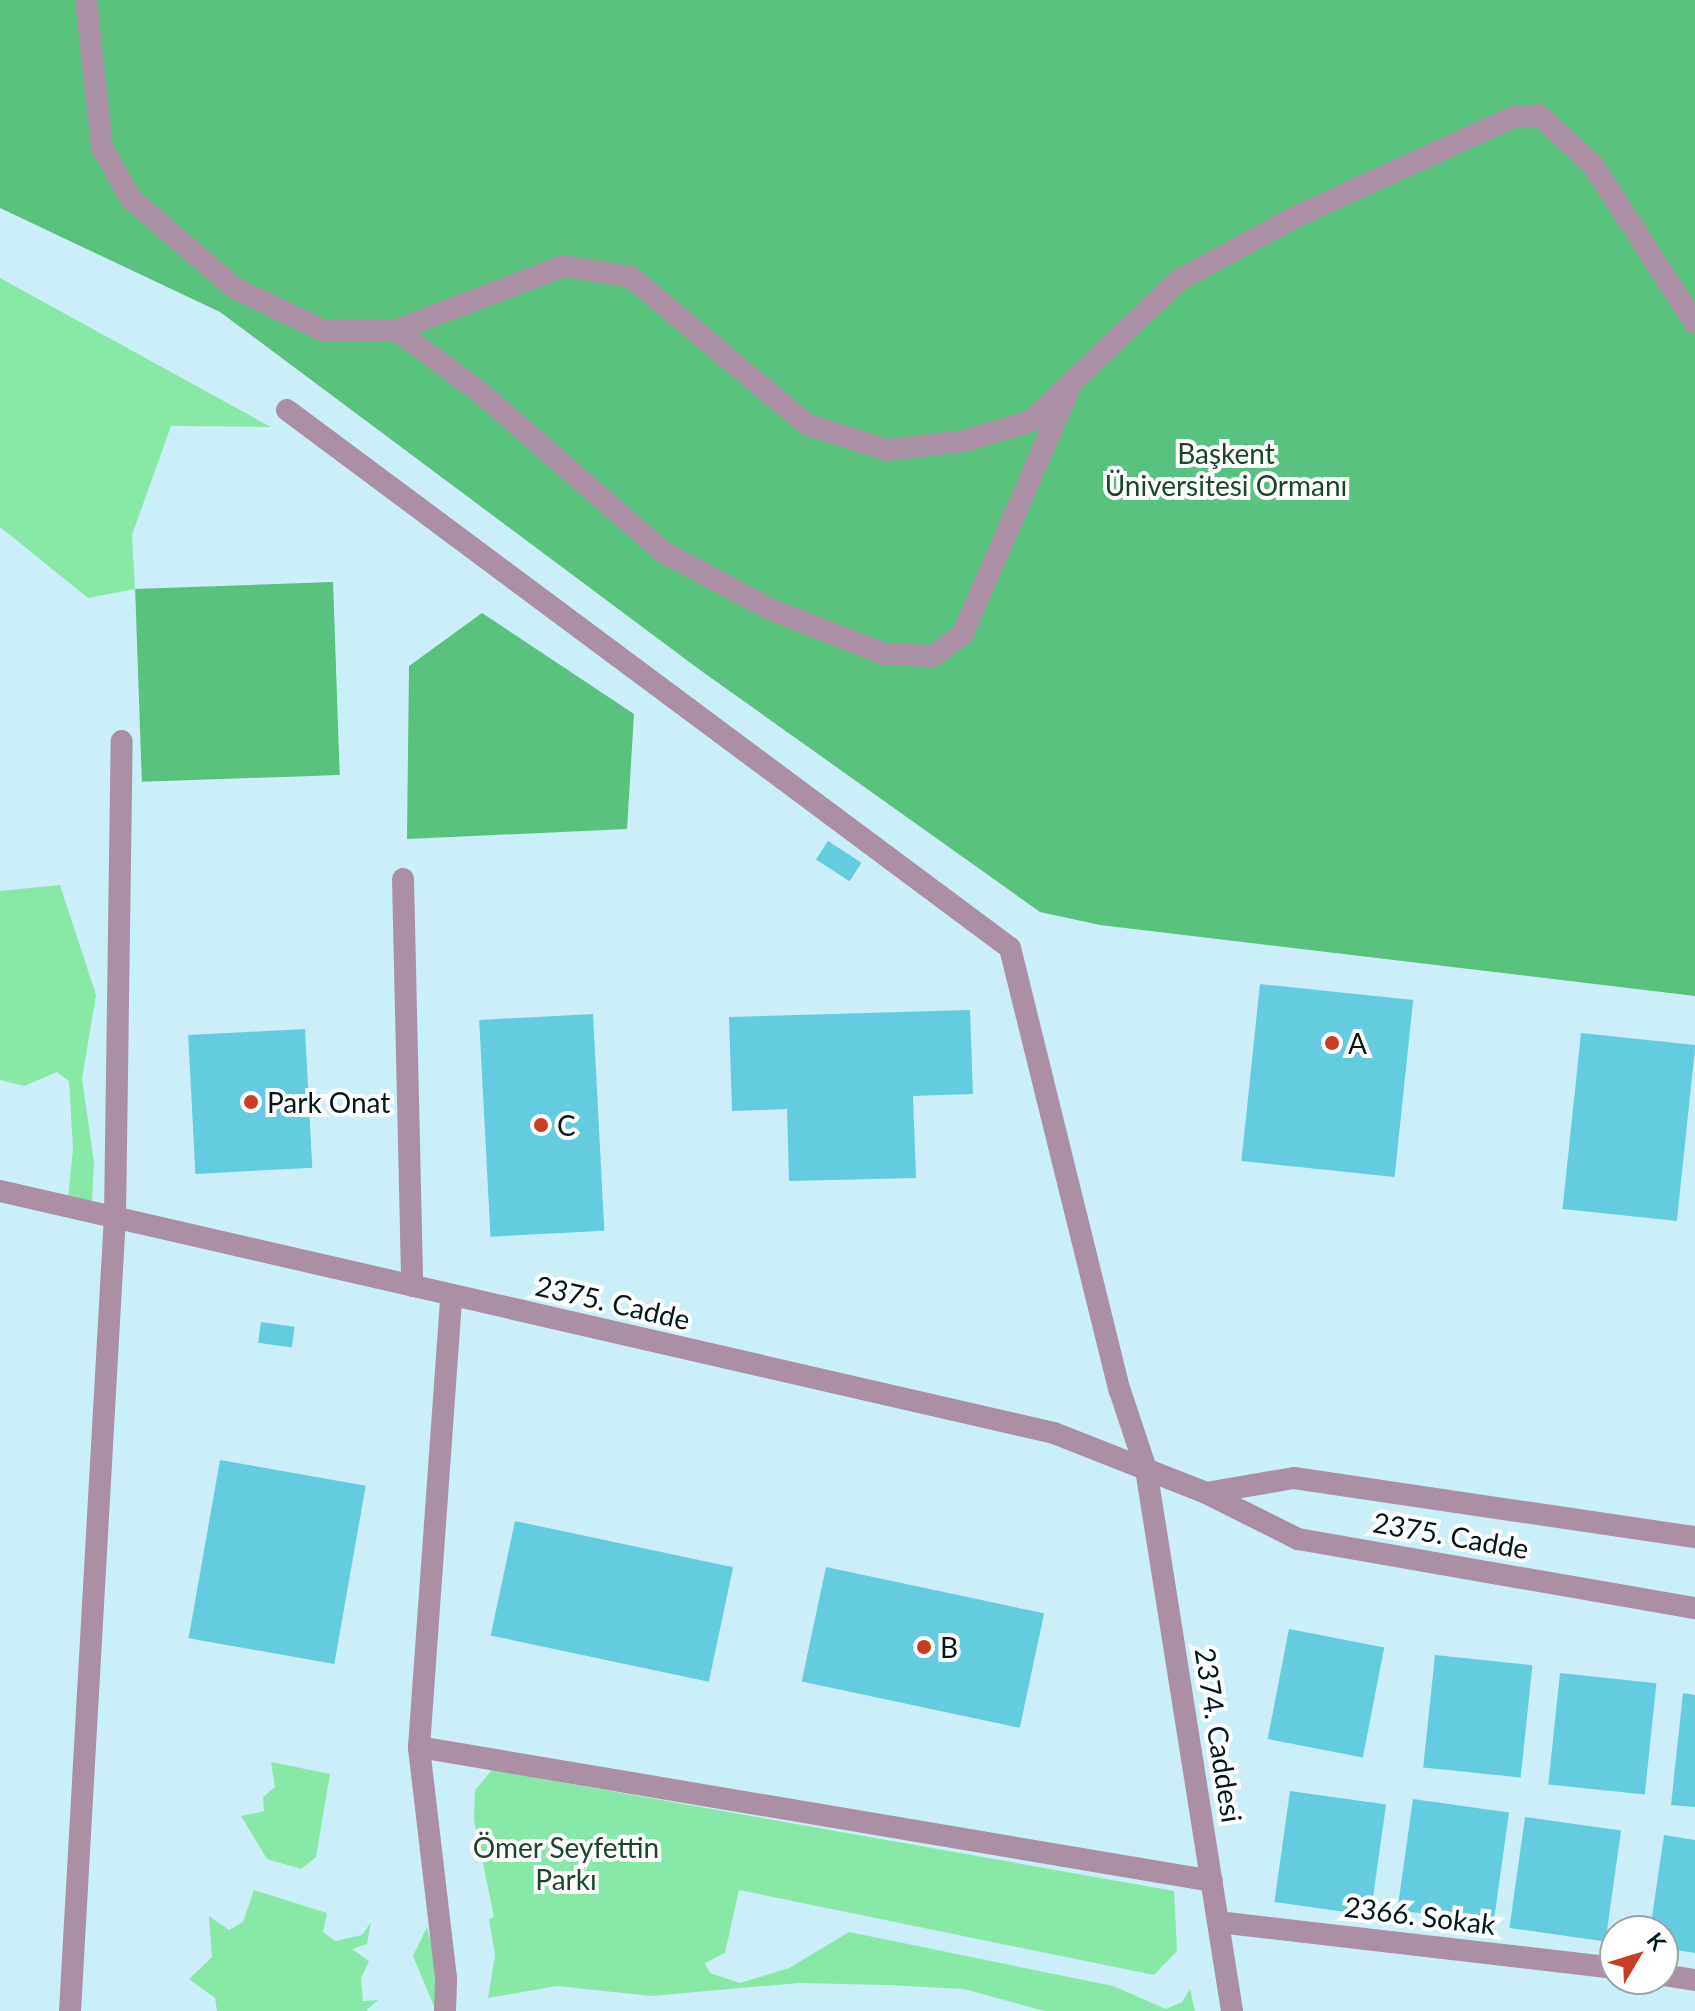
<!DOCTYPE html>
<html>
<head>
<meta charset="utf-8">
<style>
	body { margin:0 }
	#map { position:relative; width:1695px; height:2011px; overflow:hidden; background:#cbeff8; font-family:Lato,sans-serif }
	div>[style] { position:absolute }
	.green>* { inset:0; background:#88e8a7 }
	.forest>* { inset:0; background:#58c27e; transform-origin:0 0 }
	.building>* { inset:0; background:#65cbe1; transform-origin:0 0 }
	.minor>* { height:22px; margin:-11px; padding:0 11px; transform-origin:11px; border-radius:11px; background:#ab90a5 }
	.dots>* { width:22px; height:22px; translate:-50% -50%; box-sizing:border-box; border:4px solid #fff; border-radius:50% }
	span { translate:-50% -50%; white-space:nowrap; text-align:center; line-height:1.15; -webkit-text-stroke:8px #fff; paint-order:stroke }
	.park-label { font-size:28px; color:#194529 }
	.poi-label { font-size:28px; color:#02181c }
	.left { translate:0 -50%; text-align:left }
	.street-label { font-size:28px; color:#02181c }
	.north { position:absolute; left:1599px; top:1915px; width:80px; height:80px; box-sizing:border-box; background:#fff; border:2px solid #9aa3a4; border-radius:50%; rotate:52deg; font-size:22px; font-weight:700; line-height:32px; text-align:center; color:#02181c }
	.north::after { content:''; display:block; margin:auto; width:28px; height:36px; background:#c93e22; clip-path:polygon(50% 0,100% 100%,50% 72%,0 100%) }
</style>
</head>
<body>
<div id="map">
	<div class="green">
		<i style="clip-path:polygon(0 278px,271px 427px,171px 426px,132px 535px,135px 589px,88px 598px,0 527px)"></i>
		<i style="clip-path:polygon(60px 885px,96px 995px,82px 1079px,94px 1162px,92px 1204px,68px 1198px,73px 1150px,69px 1081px,57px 1072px,24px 1086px,0 1080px,0 891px)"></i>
		<i style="clip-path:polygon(271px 1762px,330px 1774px,316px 1857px,301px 1869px,267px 1859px,241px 1816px,264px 1811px,263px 1797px,275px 1787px)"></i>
		<i style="clip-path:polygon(492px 1770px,1174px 1891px,1177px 1951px,1154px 1975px,739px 1890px,725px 1953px,705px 1963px,710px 1973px,740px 1983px,789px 1968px,849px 1932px,1113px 1986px,1166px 2009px,1182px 2002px,1190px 1989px,1195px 2011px,1044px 2011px,964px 1989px,887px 1985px,799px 1983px,651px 1996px,557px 1986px,488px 1998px,495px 1955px,489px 1919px,494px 1917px,474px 1820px,475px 1790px)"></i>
		<i style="clip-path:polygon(254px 1890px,327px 1913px,323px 1932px,335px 1941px,362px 1935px,371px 1922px,367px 1944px,352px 1949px,369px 1961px,361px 1978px,363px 2001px,378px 2000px,366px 2011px,217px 2011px,215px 1998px,189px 1979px,212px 1957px,209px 1916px,229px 1930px,243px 1922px)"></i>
		<i style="clip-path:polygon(427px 1927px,437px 1968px,436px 2011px,413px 1956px)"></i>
	</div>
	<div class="forest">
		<i style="clip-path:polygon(0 0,1695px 0,1695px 996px,1100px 925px,1040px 912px,700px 670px,220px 312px,0 208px)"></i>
		<i style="left:333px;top:582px;width:193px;height:198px;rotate:88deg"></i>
		<i style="clip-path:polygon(482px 613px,634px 714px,627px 829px,407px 839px,409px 666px)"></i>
	</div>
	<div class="building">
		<i style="left:828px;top:841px;width:40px;height:22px;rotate:33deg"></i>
		<i style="left:1260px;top:984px;width:154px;height:178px;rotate:6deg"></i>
		<i style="clip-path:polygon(970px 1010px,973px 1094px,913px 1096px,916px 1178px,789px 1181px,787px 1109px,732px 1111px,729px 1017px)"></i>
		<i style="left:593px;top:1014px;width:217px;height:114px;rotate:87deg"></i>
		<i style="left:305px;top:1029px;width:139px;height:117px;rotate:87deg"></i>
		<i style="left:1581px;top:1033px;width:115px;height:177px;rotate:6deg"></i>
		<i style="left:261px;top:1322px;width:34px;height:21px;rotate:8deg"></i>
		<i style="left:220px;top:1460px;width:148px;height:181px;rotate:10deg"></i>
		<i style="left:515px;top:1521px;width:223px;height:117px;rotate:12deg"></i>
		<i style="left:826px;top:1567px;width:223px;height:117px;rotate:12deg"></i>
		<i style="left:1289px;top:1629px;width:97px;height:112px;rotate:11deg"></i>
		<i style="left:1435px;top:1655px;width:98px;height:113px;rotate:6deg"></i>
		<i style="left:1560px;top:1673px;width:97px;height:112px;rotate:6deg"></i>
		<i style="clip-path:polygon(1683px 1693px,1695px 1695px,1695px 1807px,1671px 1805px)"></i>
		<i style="left:1290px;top:1791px;width:97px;height:112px;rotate:8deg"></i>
		<i style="left:1413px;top:1799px;width:97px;height:112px;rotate:8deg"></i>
		<i style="left:1525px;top:1817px;width:97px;height:112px;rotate:8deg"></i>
		<i style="clip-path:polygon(1664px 1835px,1695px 1840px,1695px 1953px,1663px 1948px,1663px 1931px,1650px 1931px)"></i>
	</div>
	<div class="minor">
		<i style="left:86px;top:0;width:148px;rotate:83.8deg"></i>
		<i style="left:102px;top:147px;width:60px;rotate:60.9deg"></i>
		<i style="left:131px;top:199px;width:137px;rotate:40.6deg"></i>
		<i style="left:235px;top:288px;width:97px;rotate:25.8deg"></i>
		<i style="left:322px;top:330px;width:74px"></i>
		<i style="left:396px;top:330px;width:180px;rotate:-20.9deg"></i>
		<i style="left:564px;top:266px;width:68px;rotate:9.3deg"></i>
		<i style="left:631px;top:277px;width:229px;rotate:40deg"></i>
		<i style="left:806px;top:424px;width:85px;rotate:17.8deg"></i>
		<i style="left:887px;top:450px;width:78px;rotate:-6.7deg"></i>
		<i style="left:964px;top:441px;width:70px;rotate:-16.6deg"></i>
		<i style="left:1031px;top:421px;width:204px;rotate:-43.6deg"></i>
		<i style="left:1179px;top:280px;width:132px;rotate:-28.5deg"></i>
		<i style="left:1295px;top:217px;width:240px;rotate:-24.6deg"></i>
		<i style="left:1513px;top:117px;width:26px;rotate:-4deg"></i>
		<i style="left:1539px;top:115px;width:74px;rotate:42.8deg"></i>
		<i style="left:1593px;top:165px;width:188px;rotate:57.2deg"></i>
		<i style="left:396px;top:330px;width:106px;rotate:36.5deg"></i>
		<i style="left:481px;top:393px;width:242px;rotate:41.1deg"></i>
		<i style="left:663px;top:552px;width:121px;rotate:28deg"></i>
		<i style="left:770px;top:609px;width:123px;rotate:21.5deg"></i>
		<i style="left:884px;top:654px;width:49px;rotate:2.3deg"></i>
		<i style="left:933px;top:656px;width:38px;rotate:-37deg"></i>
		<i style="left:963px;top:633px;width:264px;rotate:-66.5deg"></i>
		<i style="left:287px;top:410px;width:901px;rotate:36.65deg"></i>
		<i style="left:1010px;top:948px;width:456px;rotate:76.1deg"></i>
		<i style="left:1120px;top:1391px;width:82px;rotate:71.6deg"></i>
		<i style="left:1146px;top:1469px;width:549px;rotate:80.98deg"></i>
		<i style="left:403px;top:879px;width:407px;rotate:88.7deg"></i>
		<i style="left:0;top:1191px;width:1081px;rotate:12.93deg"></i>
		<i style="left:1054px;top:1433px;width:163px;rotate:21.5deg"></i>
		<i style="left:1206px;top:1493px;width:103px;rotate:26.6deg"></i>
		<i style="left:1298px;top:1539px;width:403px;rotate:9.9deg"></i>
		<i style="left:1206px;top:1493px;width:89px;rotate:-9.7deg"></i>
		<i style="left:1294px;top:1478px;width:405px;rotate:8.4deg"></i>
		<i style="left:419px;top:1747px;width:804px;rotate:9.59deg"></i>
		<i style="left:1218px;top:1922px;width:400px;rotate:6.6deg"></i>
		<i style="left:1663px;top:1975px;width:32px;rotate:9deg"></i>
		<i style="left:70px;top:2011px;width:795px;rotate:-86.76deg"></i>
		<i style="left:115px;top:1217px;width:476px;rotate:-89.2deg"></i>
		<i style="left:445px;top:2011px;width:33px;rotate:-88deg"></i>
		<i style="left:446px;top:1978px;width:233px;rotate:-96.7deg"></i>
		<i style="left:419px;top:1747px;width:452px;rotate:-85.9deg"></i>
	</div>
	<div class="dots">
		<i style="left:1332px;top:1043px;background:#c93e22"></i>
		<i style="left:251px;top:1102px;background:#c93e22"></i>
		<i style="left:541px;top:1125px;background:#c93e22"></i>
		<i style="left:924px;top:1647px;background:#c93e22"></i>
	</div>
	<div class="park-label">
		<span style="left:1226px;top:469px">Başkent<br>Üniversitesi Ormanı</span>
		<span style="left:566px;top:1863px">Ömer Seyfettin<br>Parkı</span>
	</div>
	<div class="poi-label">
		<span class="left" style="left:1348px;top:1043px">A</span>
		<span class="left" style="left:267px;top:1102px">Park Onat</span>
		<span class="left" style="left:557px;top:1125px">C</span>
		<span class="left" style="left:940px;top:1647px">B</span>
	</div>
	<div class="street-label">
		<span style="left:613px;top:1302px;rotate:13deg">2375. Cadde</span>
		<span style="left:1451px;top:1535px;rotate:10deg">2375. Cadde</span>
		<span style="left:1219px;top:1735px;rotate:81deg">2374. Caddesi</span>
		<span style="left:1420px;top:1915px;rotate:7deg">2366. Sokak</span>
	</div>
	<div class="north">K</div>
</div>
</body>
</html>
